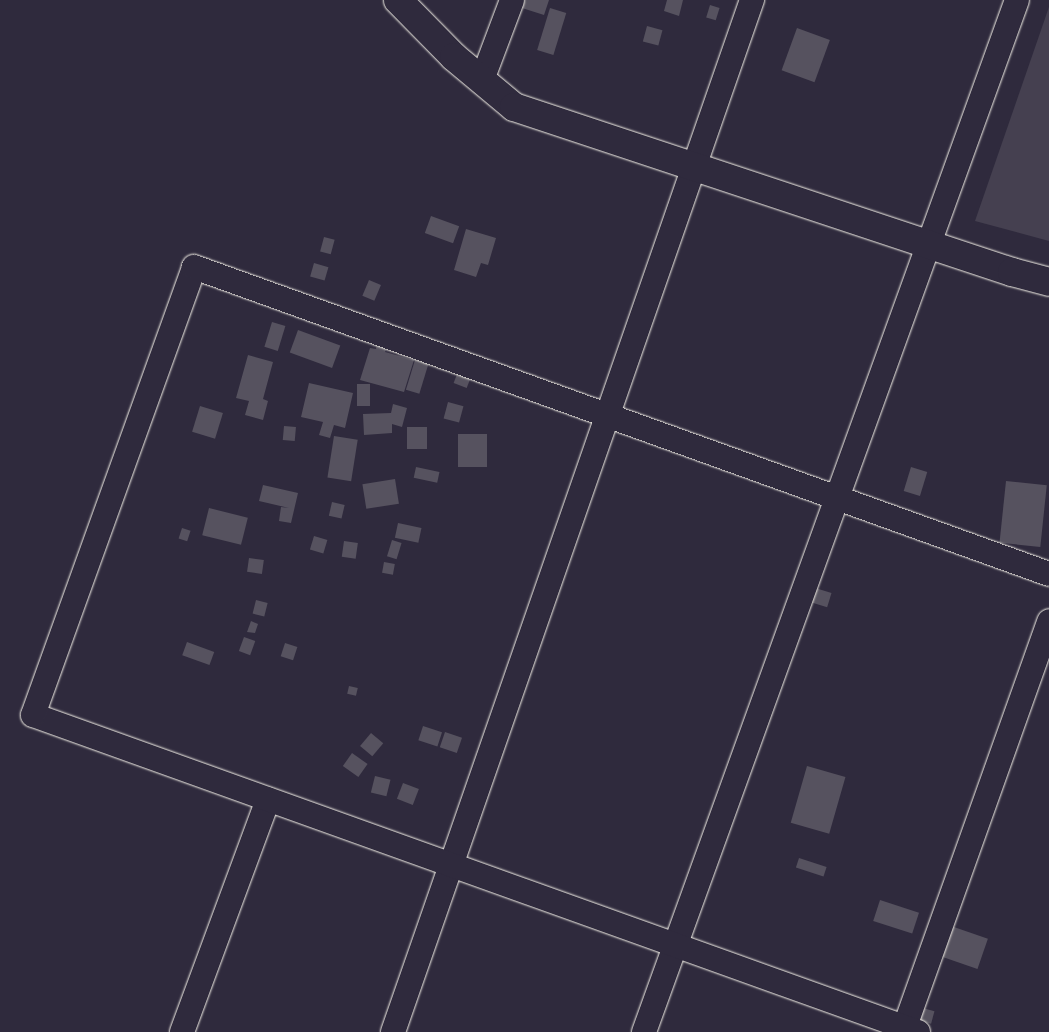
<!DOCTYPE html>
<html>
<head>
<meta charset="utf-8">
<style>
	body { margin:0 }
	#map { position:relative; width:1049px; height:1032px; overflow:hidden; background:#2f2a3d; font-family:Sriracha,sans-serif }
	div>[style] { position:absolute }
	.green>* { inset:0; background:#454050 }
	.building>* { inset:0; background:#56525f; transform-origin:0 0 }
	.roads { filter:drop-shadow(0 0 1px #f4f1e8) drop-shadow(0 0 1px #f4f1e8) }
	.street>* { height:24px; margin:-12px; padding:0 12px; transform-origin:12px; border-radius:12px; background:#2f2a3d }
	.secondary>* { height:28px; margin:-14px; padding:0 14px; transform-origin:14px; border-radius:14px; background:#2f2a3d }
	span { translate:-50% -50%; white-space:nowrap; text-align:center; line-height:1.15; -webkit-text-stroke:5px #2f2a3d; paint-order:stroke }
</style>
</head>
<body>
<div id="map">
	<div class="green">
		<i style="clip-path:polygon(1049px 7px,1049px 241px,975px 221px)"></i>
	</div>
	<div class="building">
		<i style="clip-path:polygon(525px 0,549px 0,544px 15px,522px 8px)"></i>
		<i style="clip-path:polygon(667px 0,683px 0,679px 16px,664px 11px)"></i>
		<i style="left:710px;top:5px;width:10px;height:13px;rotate:17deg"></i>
		<i style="left:550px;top:8px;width:17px;height:44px;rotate:17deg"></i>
		<i style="left:647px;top:26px;width:16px;height:16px;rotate:15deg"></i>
		<i style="left:797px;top:28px;width:35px;height:45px;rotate:20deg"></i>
		<i style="left:431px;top:216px;width:30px;height:18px;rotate:20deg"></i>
		<i style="clip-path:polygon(466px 229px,496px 238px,488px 265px,481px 263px,476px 277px,454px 270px)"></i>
		<i style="left:324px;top:237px;width:11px;height:15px;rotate:15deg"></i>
		<i style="left:314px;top:263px;width:15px;height:14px;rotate:16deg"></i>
		<i style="left:369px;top:280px;width:13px;height:17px;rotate:23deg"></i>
		<i style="left:272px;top:322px;width:14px;height:26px;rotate:17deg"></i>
		<i style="left:298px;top:330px;width:45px;height:24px;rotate:20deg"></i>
		<i style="clip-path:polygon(377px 343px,387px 346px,385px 352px,414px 360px,404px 392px,360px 380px,370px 348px,376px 349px)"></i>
		<i style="clip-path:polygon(248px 355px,273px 362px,263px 399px,268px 401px,263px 420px,245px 415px,249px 401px,236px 398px)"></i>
		<i style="left:415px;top:360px;width:14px;height:31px;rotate:17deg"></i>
		<i style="left:459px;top:369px;width:14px;height:15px;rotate:21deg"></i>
		<i style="clip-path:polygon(309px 383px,353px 393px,345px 428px,334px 425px,330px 438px,319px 435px,323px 422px,301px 417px)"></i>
		<i style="left:357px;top:384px;width:13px;height:22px"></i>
		<i style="left:448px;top:402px;width:16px;height:17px;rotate:15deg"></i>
		<i style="clip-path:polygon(393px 404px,407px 408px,402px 427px,392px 424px,392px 433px,364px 435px,363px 414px,391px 413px)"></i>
		<i style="left:200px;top:406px;width:24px;height:27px;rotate:17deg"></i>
		<i style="left:284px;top:426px;width:12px;height:14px;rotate:5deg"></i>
		<i style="left:427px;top:427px;width:22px;height:20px;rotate:90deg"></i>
		<i style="left:458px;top:434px;width:29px;height:33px"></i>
		<i style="left:334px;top:436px;width:24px;height:42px;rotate:9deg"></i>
		<i style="left:416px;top:467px;width:24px;height:11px;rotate:12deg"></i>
		<i style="left:911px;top:467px;width:17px;height:25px;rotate:17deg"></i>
		<i style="left:395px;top:479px;width:25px;height:33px;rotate:81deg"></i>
		<i style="left:1006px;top:481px;width:41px;height:62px;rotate:6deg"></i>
		<i style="clip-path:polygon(263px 485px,298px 493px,291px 523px,279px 521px,281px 507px,289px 508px,259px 501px)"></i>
		<i style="left:332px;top:502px;width:13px;height:14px;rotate:13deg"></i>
		<i style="left:209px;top:508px;width:40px;height:28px;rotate:14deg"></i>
		<i style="left:398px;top:523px;width:24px;height:15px;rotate:12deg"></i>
		<i style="left:182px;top:528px;width:9px;height:11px;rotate:18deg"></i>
		<i style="left:314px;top:536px;width:14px;height:14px;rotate:17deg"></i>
		<i style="left:392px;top:540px;width:10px;height:17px;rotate:17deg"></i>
		<i style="left:344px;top:541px;width:14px;height:16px;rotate:8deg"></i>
		<i style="left:249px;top:558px;width:15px;height:14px;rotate:8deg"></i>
		<i style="left:384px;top:562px;width:11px;height:11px;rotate:10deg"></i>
		<i style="left:799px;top:583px;width:34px;height:15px;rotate:17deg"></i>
		<i style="left:256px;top:600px;width:12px;height:14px;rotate:14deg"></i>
		<i style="clip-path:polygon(251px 621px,258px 624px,255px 633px,247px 632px)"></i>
		<i style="left:244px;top:637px;width:12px;height:15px;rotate:20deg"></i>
		<i style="left:187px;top:642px;width:29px;height:14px;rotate:20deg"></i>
		<i style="left:285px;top:643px;width:13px;height:14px;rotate:18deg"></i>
		<i style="left:349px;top:686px;width:9px;height:8px;rotate:13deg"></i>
		<i style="left:423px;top:726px;width:20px;height:15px;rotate:18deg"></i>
		<i style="left:445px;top:732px;width:18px;height:16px;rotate:19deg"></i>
		<i style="left:371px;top:733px;width:16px;height:17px;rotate:40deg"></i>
		<i style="left:352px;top:753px;width:19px;height:16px;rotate:35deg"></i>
		<i style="left:807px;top:766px;width:40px;height:59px;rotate:16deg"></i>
		<i style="left:375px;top:776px;width:16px;height:17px;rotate:14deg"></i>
		<i style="left:403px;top:783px;width:17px;height:17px;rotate:21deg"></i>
		<i style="left:799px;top:858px;width:29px;height:10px;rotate:18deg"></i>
		<i style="left:880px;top:900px;width:41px;height:22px;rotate:18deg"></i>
		<i style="left:951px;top:926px;width:39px;height:32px;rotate:19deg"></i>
		<i style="left:919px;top:1007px;width:16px;height:13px;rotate:15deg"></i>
	</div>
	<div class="roads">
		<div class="street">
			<i style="left:482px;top:80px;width:85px;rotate:-69.4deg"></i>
			<i style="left:182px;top:1032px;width:248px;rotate:-69.7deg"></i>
			<i style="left:393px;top:1032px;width:1093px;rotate:-70.82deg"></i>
			<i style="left:644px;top:1032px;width:1097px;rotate:-70.13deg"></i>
			<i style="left:903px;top:1032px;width:436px;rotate:-70.4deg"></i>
			<i style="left:918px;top:1032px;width:940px;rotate:-160.29deg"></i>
			<i style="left:33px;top:715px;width:476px;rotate:-70.2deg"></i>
			<i style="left:194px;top:267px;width:908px;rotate:19.75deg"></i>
		</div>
		<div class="secondary">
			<i style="left:398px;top:0;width:80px;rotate:45.5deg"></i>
			<i style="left:454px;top:57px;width:78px;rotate:39.8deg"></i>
			<i style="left:514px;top:107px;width:525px;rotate:18.33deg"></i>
			<i style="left:1012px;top:272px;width:38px;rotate:15deg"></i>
		</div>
	</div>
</div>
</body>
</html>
